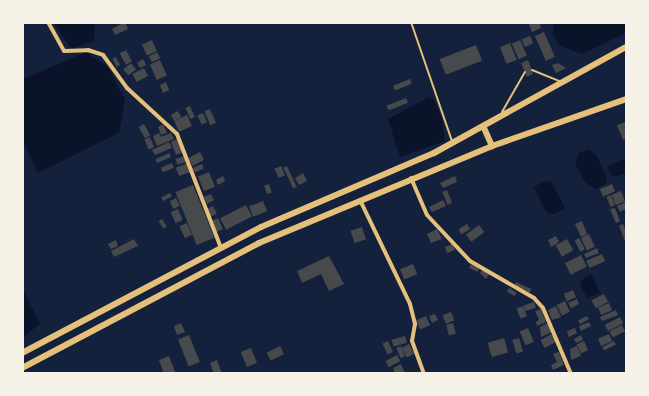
<!DOCTYPE html>
<html>
<head>
<meta charset="utf-8">
<style>
	body { margin:0 }
	#map { position:relative; width:649px; height:396px; overflow:hidden; background:#14213d; font-family:"DM Sans",sans-serif }
	div>[style] { position:absolute }
	.water>* { inset:0; background:#0b132b }
	.building>* { inset:0; background:#48494c; transform-origin:0 0 }
	.service>* { height:2px; margin:-1px; padding:0 1px; transform-origin:1px; border-radius:1px; background:#e5c07b }
	.minor>* { height:4px; margin:-2px; padding:0 2px; transform-origin:2px; border-radius:2px; background:#e5c07b }
	.trunk>* { height:6px; margin:-3px; padding:0 3px; transform-origin:3px; border-radius:3px; background:#e5c07b }
	span { translate:-50% -50%; white-space:nowrap; text-align:center; line-height:1.15; -webkit-text-stroke:4px #f6f1e7; paint-order:stroke }
	.frame { position:absolute; inset:0; border:24px solid #f6f1e7; pointer-events:none }
</style>
</head>
<body>
<div id="map">
	<div class="water">
		<i style="clip-path:polygon(54px 23px,95px 23px,94px 41px,71px 49px)"></i>
		<i style="clip-path:polygon(553px 23px,626px 23px,626px 33px,582px 54px,560px 46px,553px 35px)"></i>
		<i style="clip-path:polygon(86px 52px,108px 67px,125px 100px,119px 133px,38px 173px,23px 141px,23px 79px)"></i>
		<i style="clip-path:polygon(429px 97px,434px 100px,442px 119px,445px 141px,400px 157px,388px 119px)"></i>
		<i style="clip-path:polygon(589px 150px,597px 156px,606px 176px,607px 183px,595px 189px,585px 182px,575px 163px,579px 152px)"></i>
		<i style="clip-path:polygon(626px 158px,626px 174px,612px 177px,607px 167px)"></i>
		<i style="clip-path:polygon(545px 181px,551px 182px,564px 205px,564px 209px,554px 214px,549px 214px,544px 209px,534px 187px)"></i>
		<i style="clip-path:polygon(591px 274px,600px 293px,587px 298px,579px 282px)"></i>
		<i style="clip-path:polygon(22px 288px,40px 324px,23px 337px,22px 337px)"></i>
	</div>
	<div class="building">
		<i style="clip-path:polygon(125px 22px,128px 29px,115px 35px,112px 29px)"></i>
		<i style="clip-path:polygon(528px 22px,539px 22px,541px 28px,532px 32px)"></i>
		<i style="left:544px;top:32px;width:27px;height:10px;rotate:66deg"></i>
		<i style="left:530px;top:36px;width:8px;height:9px;rotate:67deg"></i>
		<i style="left:152px;top:40px;width:12px;height:11px;rotate:66deg"></i>
		<i style="left:520px;top:40px;width:17px;height:9px;rotate:66deg"></i>
		<i style="left:510px;top:43px;width:18px;height:11px;rotate:68deg"></i>
		<i style="left:476px;top:45px;width:17px;height:39px;rotate:69deg"></i>
		<i style="left:126px;top:50px;width:13px;height:7px;rotate:63deg"></i>
		<i style="left:157px;top:52px;width:7px;height:9px;rotate:63deg"></i>
		<i style="left:116px;top:57px;width:9px;height:4px;rotate:63deg"></i>
		<i style="clip-path:polygon(143px 59px,146px 65px,140px 68px,137px 63px)"></i>
		<i style="left:160px;top:60px;width:17px;height:11px;rotate:66deg"></i>
		<i style="clip-path:polygon(528px 60px,533px 74px,527px 77px,521px 63px)"></i>
		<i style="left:131px;top:63px;width:8px;height:10px;rotate:50deg"></i>
		<i style="clip-path:polygon(558px 63px,566px 68px,556px 73px,552px 65px)"></i>
		<i style="left:144px;top:68px;width:9px;height:13px;rotate:63deg"></i>
		<i style="left:410px;top:79px;width:5px;height:18px;rotate:68deg"></i>
		<i style="clip-path:polygon(166px 82px,169px 90px,163px 93px,160px 85px)"></i>
		<i style="left:406px;top:98px;width:5px;height:21px;rotate:68deg"></i>
		<i style="left:190px;top:106px;width:12px;height:5px;rotate:66deg"></i>
		<i style="left:210px;top:109px;width:15px;height:6px;rotate:67deg"></i>
		<i style="left:178px;top:111px;width:7px;height:8px;rotate:63deg"></i>
		<i style="left:203px;top:113px;width:10px;height:6px;rotate:66deg"></i>
		<i style="left:187px;top:115px;width:12px;height:14px;rotate:66deg"></i>
		<i style="clip-path:polygon(625px 122px,626px 138px,623px 140px,617px 125px)"></i>
		<i style="left:144px;top:124px;width:13px;height:6px;rotate:61deg"></i>
		<i style="clip-path:polygon(163px 124px,167px 133px,161px 135px,158px 127px)"></i>
		<i style="clip-path:polygon(159px 133px,161px 137px,171px 133px,174px 139px,157px 146px,153px 136px)"></i>
		<i style="left:150px;top:137px;width:11px;height:6px;rotate:68deg"></i>
		<i style="clip-path:polygon(177px 139px,183px 152px,176px 155px,171px 142px)"></i>
		<i style="clip-path:polygon(169px 142px,172px 148px,155px 155px,152px 150px)"></i>
		<i style="left:200px;top:152px;width:9px;height:13px;rotate:63deg"></i>
		<i style="clip-path:polygon(169px 153px,171px 157px,157px 163px,156px 159px)"></i>
		<i style="left:185px;top:156px;width:6px;height:10px;rotate:72deg"></i>
		<i style="left:172px;top:163px;width:5px;height:12px;rotate:68deg"></i>
		<i style="left:188px;top:163px;width:9px;height:13px;rotate:69deg"></i>
		<i style="left:202px;top:164px;width:5px;height:10px;rotate:68deg"></i>
		<i style="left:281px;top:166px;width:10px;height:7px;rotate:66deg"></i>
		<i style="left:287px;top:166px;width:23px;height:4px;rotate:65deg"></i>
		<i style="left:209px;top:172px;width:16px;height:12px;rotate:68deg"></i>
		<i style="clip-path:polygon(303px 173px,307px 181px,299px 185px,295px 178px)"></i>
		<i style="clip-path:polygon(223px 176px,225px 181px,218px 185px,216px 180px)"></i>
		<i style="clip-path:polygon(455px 176px,457px 182px,443px 188px,440px 183px)"></i>
		<i style="left:269px;top:184px;width:9px;height:5px;rotate:72deg"></i>
		<i style="left:612px;top:184px;width:8px;height:13px;rotate:67deg"></i>
		<i style="left:193px;top:185px;width:57px;height:19px;rotate:68deg"></i>
		<i style="left:447px;top:190px;width:14px;height:5px;rotate:69deg"></i>
		<i style="left:621px;top:191px;width:11px;height:10px;rotate:68deg"></i>
		<i style="left:170px;top:193px;width:4px;height:10px;rotate:63deg"></i>
		<i style="clip-path:polygon(211px 194px,214px 200px,207px 204px,204px 197px)"></i>
		<i style="left:611px;top:195px;width:11px;height:5px;rotate:68deg"></i>
		<i style="clip-path:polygon(176px 198px,180px 206px,173px 209px,170px 201px)"></i>
		<i style="clip-path:polygon(443px 200px,446px 206px,432px 212px,429px 207px)"></i>
		<i style="left:263px;top:201px;width:11px;height:15px;rotate:68deg"></i>
		<i style="clip-path:polygon(626px 202px,626px 209px,620px 212px,617px 206px)"></i>
		<i style="left:246px;top:205px;width:13px;height:29px;rotate:63deg"></i>
		<i style="clip-path:polygon(213px 206px,217px 214px,210px 217px,207px 209px)"></i>
		<i style="clip-path:polygon(615px 208px,620px 221px,616px 223px,610px 209px)"></i>
		<i style="left:178px;top:209px;width:12px;height:8px;rotate:66deg"></i>
		<i style="left:218px;top:218px;width:12px;height:8px;rotate:66deg"></i>
		<i style="left:162px;top:219px;width:9px;height:4px;rotate:58deg"></i>
		<i style="clip-path:polygon(582px 221px,587px 234px,581px 237px,575px 224px)"></i>
		<i style="left:187px;top:223px;width:13px;height:8px;rotate:67deg"></i>
		<i style="left:467px;top:224px;width:6px;height:10px;rotate:59deg"></i>
		<i style="clip-path:polygon(623px 224px,626px 232px,625px 241px,619px 226px)"></i>
		<i style="left:479px;top:225px;width:9px;height:16px;rotate:54deg"></i>
		<i style="left:362px;top:227px;width:13px;height:12px;rotate:72deg"></i>
		<i style="clip-path:polygon(437px 229px,442px 239px,431px 243px,427px 234px)"></i>
		<i style="left:589px;top:234px;width:14px;height:9px;rotate:65deg"></i>
		<i style="clip-path:polygon(556px 236px,559px 242px,551px 247px,548px 240px)"></i>
		<i style="left:579px;top:238px;width:13px;height:5px;rotate:63deg"></i>
		<i style="clip-path:polygon(134px 239px,138px 246px,114px 257px,111px 251px)"></i>
		<i style="left:567px;top:239px;width:13px;height:13px;rotate:61deg"></i>
		<i style="clip-path:polygon(116px 240px,118px 246px,111px 249px,108px 244px)"></i>
		<i style="clip-path:polygon(452px 244px,455px 250px,447px 253px,445px 247px)"></i>
		<i style="clip-path:polygon(597px 248px,599px 253px,586px 258px,584px 254px)"></i>
		<i style="left:602px;top:254px;width:8px;height:17px;rotate:67deg"></i>
		<i style="left:581px;top:255px;width:13px;height:18px;rotate:63deg"></i>
		<i style="clip-path:polygon(329px 256px,344px 284px,329px 291px,321px 274px,302px 283px,297px 271px)"></i>
		<i style="left:413px;top:264px;width:11px;height:14px;rotate:68deg"></i>
		<i style="clip-path:polygon(471px 264px,479px 268px,478px 272px,469px 268px)"></i>
		<i style="clip-path:polygon(483px 269px,489px 275px,486px 279px,480px 273px)"></i>
		<i style="left:516px;top:282px;width:17px;height:4px;rotate:25deg"></i>
		<i style="left:509px;top:288px;width:9px;height:4px;rotate:32deg"></i>
		<i style="left:573px;top:290px;width:8px;height:10px;rotate:67deg"></i>
		<i style="left:604px;top:294px;width:9px;height:14px;rotate:63deg"></i>
		<i style="clip-path:polygon(577px 299px,579px 304px,571px 308px,568px 303px)"></i>
		<i style="left:565px;top:301px;width:12px;height:9px;rotate:66deg"></i>
		<i style="left:534px;top:302px;width:6px;height:11px;rotate:72deg"></i>
		<i style="left:609px;top:303px;width:8px;height:12px;rotate:67deg"></i>
		<i style="left:523px;top:306px;width:11px;height:7px;rotate:68deg"></i>
		<i style="clip-path:polygon(556px 306px,561px 317px,552px 320px,548px 310px)"></i>
		<i style="clip-path:polygon(541px 309px,546px 322px,537px 326px,536px 322px,539px 320px,535px 311px)"></i>
		<i style="clip-path:polygon(616px 310px,618px 315px,602px 321px,600px 317px)"></i>
		<i style="left:451px;top:312px;width:9px;height:9px;rotate:69deg"></i>
		<i style="clip-path:polygon(435px 314px,438px 320px,432px 323px,429px 316px)"></i>
		<i style="left:426px;top:316px;width:10px;height:11px;rotate:66deg"></i>
		<i style="left:587px;top:316px;width:4px;height:10px;rotate:63deg"></i>
		<i style="left:620px;top:317px;width:7px;height:17px;rotate:63deg"></i>
		<i style="clip-path:polygon(589px 322px,591px 326px,581px 331px,579px 326px)"></i>
		<i style="clip-path:polygon(181px 323px,185px 332px,177px 335px,174px 326px)"></i>
		<i style="left:453px;top:323px;width:11px;height:7px;rotate:75deg"></i>
		<i style="clip-path:polygon(548px 323px,552px 332px,541px 337px,540px 327px)"></i>
		<i style="left:622px;top:325px;width:7px;height:14px;rotate:63deg"></i>
		<i style="left:528px;top:328px;width:15px;height:9px;rotate:67deg"></i>
		<i style="clip-path:polygon(575px 328px,577px 333px,569px 337px,567px 331px)"></i>
		<i style="left:552px;top:334px;width:9px;height:13px;rotate:63deg"></i>
		<i style="left:609px;top:334px;width:8px;height:12px;rotate:67deg"></i>
		<i style="left:189px;top:335px;width:29px;height:12px;rotate:68deg"></i>
		<i style="clip-path:polygon(581px 335px,583px 340px,576px 343px,574px 339px)"></i>
		<i style="left:405px;top:336px;width:7px;height:14px;rotate:74deg"></i>
		<i style="left:504px;top:338px;width:15px;height:17px;rotate:74deg"></i>
		<i style="left:519px;top:338px;width:14px;height:7px;rotate:73deg"></i>
		<i style="left:388px;top:341px;width:12px;height:6px;rotate:66deg"></i>
		<i style="left:584px;top:341px;width:10px;height:8px;rotate:66deg"></i>
		<i style="left:614px;top:341px;width:4px;height:13px;rotate:63deg"></i>
		<i style="left:409px;top:344px;width:11px;height:8px;rotate:63deg"></i>
		<i style="left:280px;top:346px;width:9px;height:15px;rotate:63deg"></i>
		<i style="left:401px;top:346px;width:11px;height:5px;rotate:68deg"></i>
		<i style="clip-path:polygon(577px 346px,581px 356px,571px 360px,570px 349px)"></i>
		<i style="left:251px;top:348px;width:16px;height:11px;rotate:68deg"></i>
		<i style="clip-path:polygon(559px 352px,564px 365px,553px 370px,551px 365px,557px 362px,553px 354px)"></i>
		<i style="left:397px;top:355px;width:7px;height:13px;rotate:63deg"></i>
		<i style="clip-path:polygon(169px 356px,176px 374px,164px 374px,159px 360px)"></i>
		<i style="clip-path:polygon(217px 360px,222px 374px,214px 374px,210px 363px)"></i>
		<i style="clip-path:polygon(401px 364px,405px 374px,395px 374px,393px 368px)"></i>
	</div>
	<div class="service">
		<i style="left:411px;top:22px;width:126px;rotate:71deg"></i>
		<i style="left:532px;top:70px;width:31px;rotate:22deg"></i>
		<i style="left:502px;top:112px;width:46px;rotate:-60.1deg"></i>
	</div>
	<div class="minor">
		<i style="left:48px;top:22px;width:33px;rotate:61deg"></i>
		<i style="left:64px;top:51px;width:24px;rotate:-2deg"></i>
		<i style="left:88px;top:50px;width:16px;rotate:18deg"></i>
		<i style="left:103px;top:55px;width:41px;rotate:54deg"></i>
		<i style="left:127px;top:88px;width:68px;rotate:42.6deg"></i>
		<i style="left:177px;top:134px;width:122px;rotate:68.9deg"></i>
		<i style="left:411px;top:178px;width:40px;rotate:66.6deg"></i>
		<i style="left:427px;top:215px;width:63px;rotate:46.9deg"></i>
		<i style="left:470px;top:261px;width:74px;rotate:30deg"></i>
		<i style="left:534px;top:298px;width:13px;rotate:48deg"></i>
		<i style="left:543px;top:308px;width:72px;rotate:67deg"></i>
		<i style="left:360px;top:200px;width:115px;rotate:64.3deg"></i>
		<i style="left:410px;top:304px;width:21px;rotate:76deg"></i>
		<i style="left:415px;top:324px;width:17px;rotate:100deg"></i>
		<i style="left:412px;top:341px;width:35px;rotate:70deg"></i>
	</div>
	<div class="trunk">
		<i style="left:484px;top:128px;width:20px;rotate:66deg"></i>
		<i style="left:22px;top:353px;width:270px;rotate:-27.8deg"></i>
		<i style="left:261px;top:227px;width:188px;rotate:-23.2deg"></i>
		<i style="left:434px;top:153px;width:219px;rotate:-28.9deg"></i>
		<i style="left:22px;top:368px;width:268px;rotate:-27.8deg"></i>
		<i style="left:259px;top:243px;width:252px;rotate:-22.6deg"></i>
		<i style="left:492px;top:146px;width:142px;rotate:-19.3deg"></i>
	</div>
	<div class="frame"></div>
</div>
</body>
</html>
